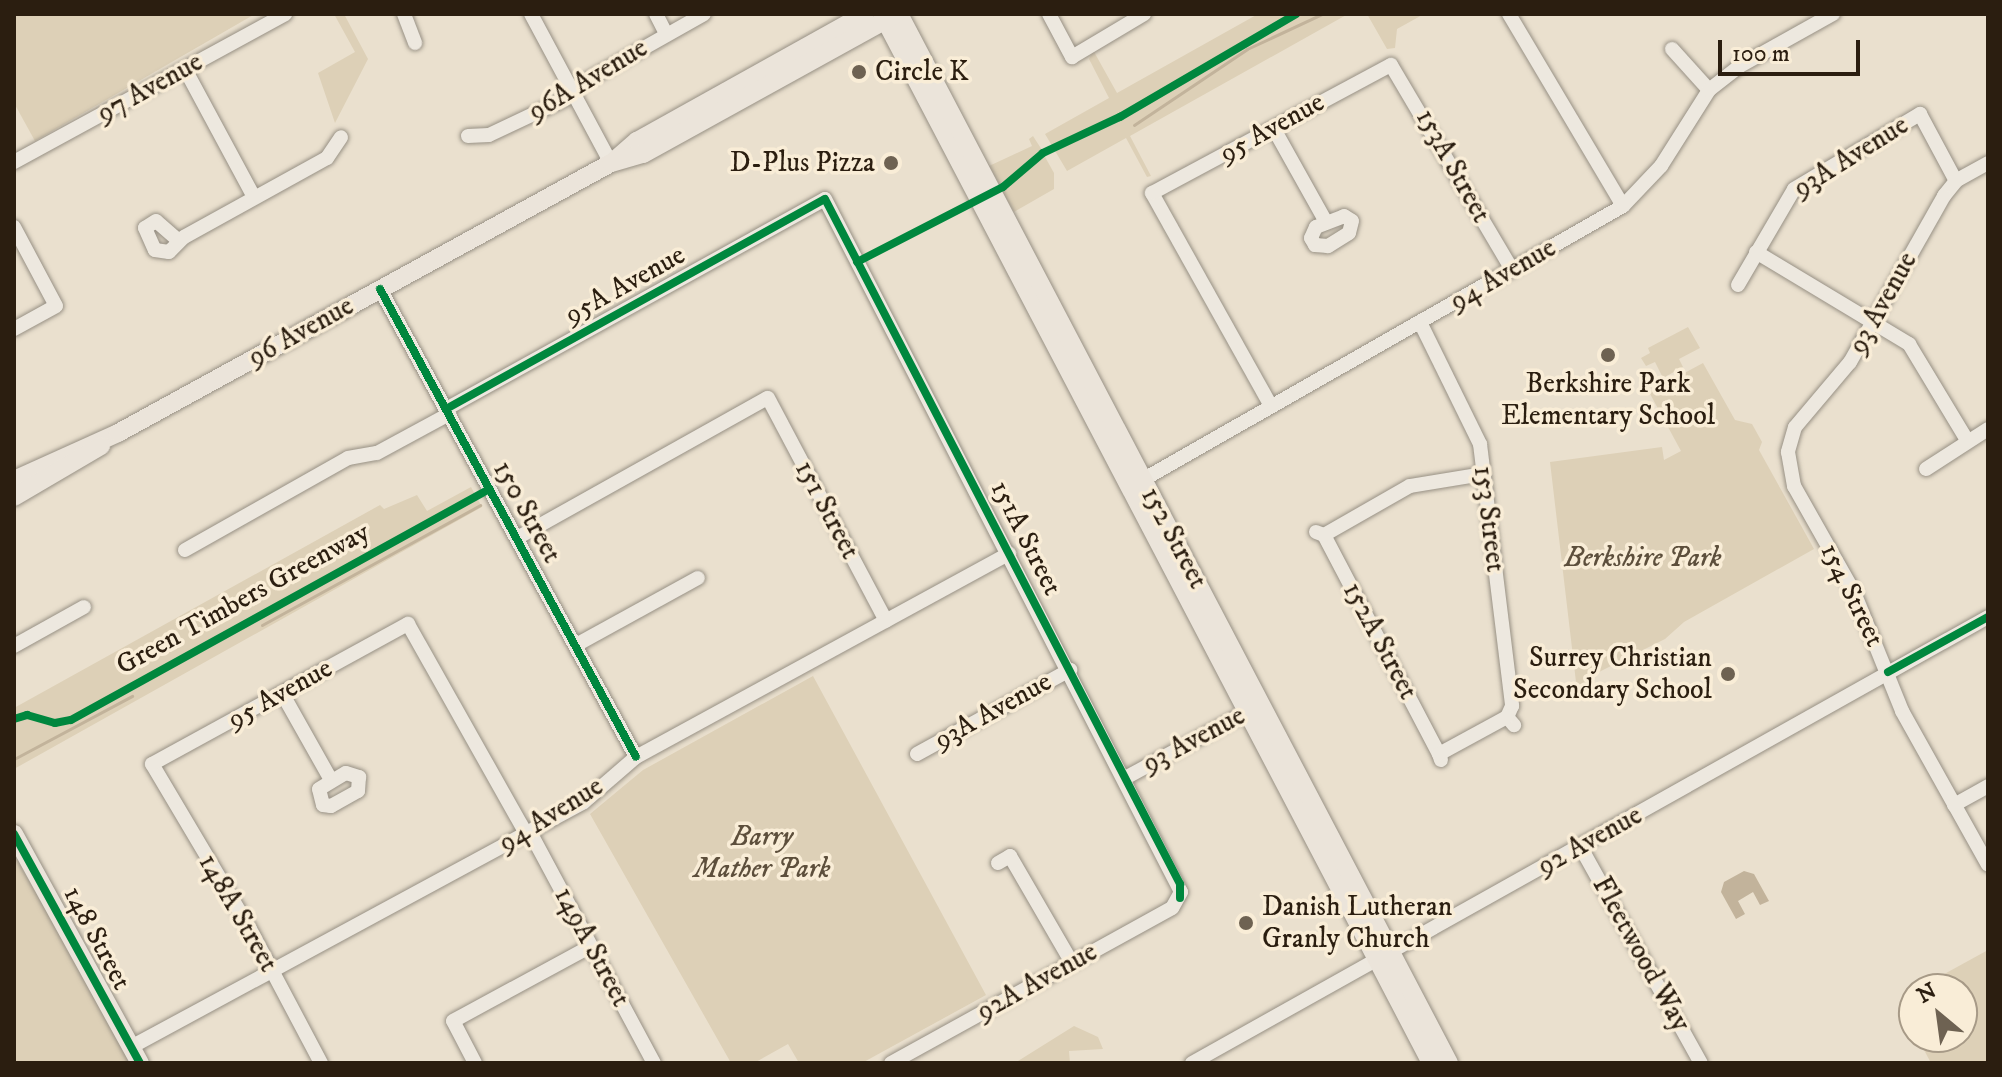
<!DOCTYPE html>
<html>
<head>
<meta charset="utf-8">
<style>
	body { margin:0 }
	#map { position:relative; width:2002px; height:1077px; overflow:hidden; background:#eae0ce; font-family:"IM FELL DW Pica",serif }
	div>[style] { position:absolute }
	.green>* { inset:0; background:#ddd0b7 }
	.water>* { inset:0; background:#c2b39b }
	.stream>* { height:3px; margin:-1.5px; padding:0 1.5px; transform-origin:1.5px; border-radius:1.5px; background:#c2b39b }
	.roads { filter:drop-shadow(0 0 2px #979084) drop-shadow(0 0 2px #979084) }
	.minor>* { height:14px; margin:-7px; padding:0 7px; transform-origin:7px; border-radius:7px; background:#ede8df }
	.major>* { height:18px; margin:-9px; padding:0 9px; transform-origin:9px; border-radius:9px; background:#ebe4da }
	.cycleway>* { height:8px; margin:-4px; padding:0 4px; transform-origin:4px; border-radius:4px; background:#00873e }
	.dots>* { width:22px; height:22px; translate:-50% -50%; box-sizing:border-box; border:4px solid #f9edd7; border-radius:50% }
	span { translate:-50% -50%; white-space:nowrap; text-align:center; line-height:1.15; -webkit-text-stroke:7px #f9edd7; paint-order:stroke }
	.poi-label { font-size:28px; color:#2b1e10 }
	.left { translate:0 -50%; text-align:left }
	.right { translate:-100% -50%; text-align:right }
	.street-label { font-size:28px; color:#2b1e10 }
	.park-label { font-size:28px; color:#5d4f3c; font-style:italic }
	.frame { position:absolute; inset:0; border:16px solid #2b1e10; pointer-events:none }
	.north { position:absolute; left:1898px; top:973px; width:80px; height:80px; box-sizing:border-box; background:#f9edd7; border:2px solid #a79a87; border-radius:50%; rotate:331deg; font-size:22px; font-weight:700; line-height:32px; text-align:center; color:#2b1e10 }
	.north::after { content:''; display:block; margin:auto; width:28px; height:36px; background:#6e6252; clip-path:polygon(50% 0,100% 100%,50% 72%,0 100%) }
	.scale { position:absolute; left:1718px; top:40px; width:142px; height:36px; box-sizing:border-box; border:4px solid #2b1e10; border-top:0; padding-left:10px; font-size:24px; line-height:28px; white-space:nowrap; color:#2b1e10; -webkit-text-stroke:6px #f9edd7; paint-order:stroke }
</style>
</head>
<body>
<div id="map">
	<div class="green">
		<i style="clip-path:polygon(14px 14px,255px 14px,35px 141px,14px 103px)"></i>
		<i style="clip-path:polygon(334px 14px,344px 14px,368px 59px,335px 123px,318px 73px,355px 52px)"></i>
		<i style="clip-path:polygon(1258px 14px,1348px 14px,1130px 136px,1151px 176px,1147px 177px,1126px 138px,1067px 171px,1045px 134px,1109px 98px,1089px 59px,1093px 50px,1117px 93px)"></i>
		<i style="clip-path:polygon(1367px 14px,1424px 14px,1397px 29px,1395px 48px,1387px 49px)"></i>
		<i style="clip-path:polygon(1033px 136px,1042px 150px,1000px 185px,989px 166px,1032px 146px,1029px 139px)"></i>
		<i style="clip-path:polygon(1044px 155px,1054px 173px,1054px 189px,1014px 212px,1002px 191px)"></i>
		<i style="clip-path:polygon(1688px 327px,1700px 348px,1679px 359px,1683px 367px,1663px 378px,1655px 362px,1646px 366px,1641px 358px,1650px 353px,1648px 348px)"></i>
		<i style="clip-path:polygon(1703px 363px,1735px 420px,1752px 424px,1762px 442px,1759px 450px,1814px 549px,1684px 622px,1665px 639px,1587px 678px,1591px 686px,1582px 692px,1576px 682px,1550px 462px,1662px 447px,1664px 460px,1681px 451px,1649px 392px)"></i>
		<i style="clip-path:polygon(471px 487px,482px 507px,14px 769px,14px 708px,380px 505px,384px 509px,417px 495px,427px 511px)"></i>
		<i style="clip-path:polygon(813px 676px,986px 995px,862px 1063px,799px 1063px,788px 1044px,754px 1063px,731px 1063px,590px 814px,643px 770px)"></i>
		<i style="clip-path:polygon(14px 855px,62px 938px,130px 1063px,14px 1063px)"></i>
		<i style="clip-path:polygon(1988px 950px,1988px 1063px,1931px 1063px,1917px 1037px,1962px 1037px,1962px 989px,1917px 989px)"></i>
		<i style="clip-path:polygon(1074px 1026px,1098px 1037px,1103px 1049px,1069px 1051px,1070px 1063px,1015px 1063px)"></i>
	</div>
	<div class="water">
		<i style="clip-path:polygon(1744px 871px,1754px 874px,1769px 901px,1760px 905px,1753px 892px,1738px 901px,1745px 914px,1736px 919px,1721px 892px,1724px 882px)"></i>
	</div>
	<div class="stream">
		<i style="left:1134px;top:125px;width:136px;rotate:-33.9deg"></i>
		<i style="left:1247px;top:49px;width:83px;rotate:-25deg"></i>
		<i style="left:262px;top:625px;width:249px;rotate:-28.8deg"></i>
		<i style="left:14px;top:759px;width:134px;rotate:-28.1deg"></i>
	</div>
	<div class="roads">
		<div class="minor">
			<i style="left:404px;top:14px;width:31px;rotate:69deg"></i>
			<i style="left:531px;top:14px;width:169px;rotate:61.8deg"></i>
			<i style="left:656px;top:14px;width:22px;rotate:63deg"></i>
			<i style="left:1049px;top:14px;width:49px;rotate:61.9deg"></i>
			<i style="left:1072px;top:57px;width:84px;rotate:-30.8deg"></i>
			<i style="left:1509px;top:14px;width:223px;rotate:59.3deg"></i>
			<i style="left:1672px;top:49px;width:55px;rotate:47.9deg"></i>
			<i style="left:185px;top:69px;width:145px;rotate:61.7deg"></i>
			<i style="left:1274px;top:129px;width:107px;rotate:60.8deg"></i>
			<i style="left:468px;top:136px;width:21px;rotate:-3deg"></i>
			<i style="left:489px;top:135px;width:84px;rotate:-25.3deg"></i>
			<i style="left:565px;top:99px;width:23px;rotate:-43deg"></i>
			<i style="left:582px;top:83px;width:140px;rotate:-29.5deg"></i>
			<i style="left:14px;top:162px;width:309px;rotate:-28.6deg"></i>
			<i style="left:1988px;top:163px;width:37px;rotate:151deg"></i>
			<i style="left:1956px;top:181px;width:19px;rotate:129deg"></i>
			<i style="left:1944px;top:196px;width:191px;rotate:119.5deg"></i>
			<i style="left:1850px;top:362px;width:85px;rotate:130.2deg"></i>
			<i style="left:1795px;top:427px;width:26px;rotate:106deg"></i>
			<i style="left:1788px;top:452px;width:35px;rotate:80deg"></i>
			<i style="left:1794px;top:486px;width:122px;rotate:60.5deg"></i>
			<i style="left:1854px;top:592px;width:128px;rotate:68deg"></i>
			<i style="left:1902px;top:711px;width:176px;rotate:60.8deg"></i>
			<i style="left:1344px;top:216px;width:9px;rotate:32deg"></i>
			<i style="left:1352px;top:221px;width:12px;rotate:104deg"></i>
			<i style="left:1349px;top:233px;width:25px;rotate:148deg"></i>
			<i style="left:1328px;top:246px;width:13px;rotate:-176deg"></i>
			<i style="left:1315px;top:245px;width:8px;rotate:-120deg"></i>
			<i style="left:1311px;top:238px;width:12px;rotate:-66deg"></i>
			<i style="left:1316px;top:227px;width:30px;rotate:-21deg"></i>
			<i style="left:14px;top:227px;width:89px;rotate:62deg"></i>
			<i style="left:56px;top:306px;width:48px;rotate:151.3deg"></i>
			<i style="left:179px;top:241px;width:30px;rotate:-139deg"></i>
			<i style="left:156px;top:221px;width:13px;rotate:148deg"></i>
			<i style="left:145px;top:228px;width:24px;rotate:66deg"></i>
			<i style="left:155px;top:250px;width:14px;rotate:8deg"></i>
			<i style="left:169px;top:252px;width:21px;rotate:-45deg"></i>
			<i style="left:184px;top:237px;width:163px;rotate:-28.9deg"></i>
			<i style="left:327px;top:158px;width:25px;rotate:-56deg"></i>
			<i style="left:1756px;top:252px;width:179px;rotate:31deg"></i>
			<i style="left:1909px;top:344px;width:112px;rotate:58.9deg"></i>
			<i style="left:1738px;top:285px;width:111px;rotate:-59.7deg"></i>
			<i style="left:1794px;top:189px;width:147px;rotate:-30.8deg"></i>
			<i style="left:1920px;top:114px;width:76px;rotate:61.8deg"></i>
			<i style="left:380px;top:289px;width:533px;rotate:61.32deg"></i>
			<i style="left:1420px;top:322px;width:136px;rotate:63.8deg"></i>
			<i style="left:1480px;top:444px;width:264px;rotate:83deg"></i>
			<i style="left:1512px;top:706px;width:12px;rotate:114deg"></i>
			<i style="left:1507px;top:717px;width:11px;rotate:49deg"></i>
			<i style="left:1271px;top:406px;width:244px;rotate:-119.2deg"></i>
			<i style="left:1152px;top:193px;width:271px;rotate:-28.2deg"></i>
			<i style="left:1391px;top:65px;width:238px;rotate:59.4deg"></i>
			<i style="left:446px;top:409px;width:433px;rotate:-29deg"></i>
			<i style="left:825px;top:199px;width:779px;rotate:62.81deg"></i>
			<i style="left:1181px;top:892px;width:18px;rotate:119deg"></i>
			<i style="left:1172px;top:908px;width:321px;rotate:151.1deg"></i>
			<i style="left:1926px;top:469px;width:74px;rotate:-32.8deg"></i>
			<i style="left:1137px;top:483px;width:559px;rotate:-29.68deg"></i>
			<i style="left:1623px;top:206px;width:55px;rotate:-46.5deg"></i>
			<i style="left:1661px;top:166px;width:90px;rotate:-57.7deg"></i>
			<i style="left:1709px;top:90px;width:37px;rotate:-38deg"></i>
			<i style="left:1738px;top:67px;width:109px;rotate:-29.2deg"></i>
			<i style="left:1316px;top:532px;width:9px;rotate:21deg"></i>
			<i style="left:1324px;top:535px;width:247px;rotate:62.3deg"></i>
			<i style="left:1324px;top:535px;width:99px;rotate:-29.7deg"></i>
			<i style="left:1410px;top:486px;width:74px;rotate:-9.3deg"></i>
			<i style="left:517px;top:538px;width:287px;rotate:-29.2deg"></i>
			<i style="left:768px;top:398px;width:252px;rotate:62.1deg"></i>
			<i style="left:185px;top:550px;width:187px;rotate:-29.4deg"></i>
			<i style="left:348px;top:458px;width:29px;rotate:-10deg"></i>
			<i style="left:377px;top:453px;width:82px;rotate:-28.4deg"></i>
			<i style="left:576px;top:645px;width:139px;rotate:-28.8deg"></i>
			<i style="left:14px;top:646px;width:80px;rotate:-29.1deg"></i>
			<i style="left:282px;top:693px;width:100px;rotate:60.6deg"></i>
			<i style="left:917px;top:754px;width:175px;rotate:-28.8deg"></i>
			<i style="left:1441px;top:760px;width:6px;rotate:-108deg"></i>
			<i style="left:1439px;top:754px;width:77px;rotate:-28.6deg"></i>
			<i style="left:346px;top:773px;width:14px;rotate:17deg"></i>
			<i style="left:359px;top:777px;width:14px;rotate:94deg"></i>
			<i style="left:358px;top:791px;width:31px;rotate:151deg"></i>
			<i style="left:331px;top:806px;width:8px;rotate:-173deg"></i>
			<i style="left:323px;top:805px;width:16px;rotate:-104deg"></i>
			<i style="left:319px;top:789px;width:31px;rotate:-31deg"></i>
			<i style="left:1125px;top:778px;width:149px;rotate:-28.5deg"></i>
			<i style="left:1954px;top:805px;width:39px;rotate:-29deg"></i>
			<i style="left:530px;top:832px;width:262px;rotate:61.8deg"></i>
			<i style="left:1580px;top:846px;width:248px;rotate:60.9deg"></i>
			<i style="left:998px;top:863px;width:14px;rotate:-30deg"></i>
			<i style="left:1010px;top:856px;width:124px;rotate:59.9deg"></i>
			<i style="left:131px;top:1047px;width:515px;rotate:-28.41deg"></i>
			<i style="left:584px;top:802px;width:69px;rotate:-40.9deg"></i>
			<i style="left:636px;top:757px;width:425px;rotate:-28.6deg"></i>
			<i style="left:321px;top:1063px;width:152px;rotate:-117.9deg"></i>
			<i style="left:250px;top:929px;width:192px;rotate:-120.7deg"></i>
			<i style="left:152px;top:764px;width:292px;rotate:-28.7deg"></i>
			<i style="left:408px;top:624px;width:240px;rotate:60.6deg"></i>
			<i style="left:475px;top:1063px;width:47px;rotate:-117.6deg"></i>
			<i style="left:453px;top:1021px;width:157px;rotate:-28.5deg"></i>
			<i style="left:1192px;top:1063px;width:912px;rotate:-29.26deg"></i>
		</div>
		<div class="major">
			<i style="left:882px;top:14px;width:1184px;rotate:62.37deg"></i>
			<i style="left:899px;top:14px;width:1184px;rotate:62.33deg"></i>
			<i style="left:616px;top:159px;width:28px;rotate:-41deg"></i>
			<i style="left:637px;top:141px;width:261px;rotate:-29.1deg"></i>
			<i style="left:14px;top:480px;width:114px;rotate:-24.3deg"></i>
			<i style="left:118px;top:433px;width:562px;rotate:-28.71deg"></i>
			<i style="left:611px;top:163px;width:33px;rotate:-16deg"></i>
			<i style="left:643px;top:154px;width:288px;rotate:-28.9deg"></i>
			<i style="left:14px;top:497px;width:101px;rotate:-30.4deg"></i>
			<i style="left:14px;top:834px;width:261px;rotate:61.2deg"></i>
		</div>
	</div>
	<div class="cycleway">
		<i style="left:857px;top:262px;width:164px;rotate:-27.2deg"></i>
		<i style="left:1003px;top:187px;width:52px;rotate:-40.4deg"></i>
		<i style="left:1043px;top:153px;width:85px;rotate:-25.1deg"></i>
		<i style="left:1120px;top:117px;width:204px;rotate:-30.3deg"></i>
		<i style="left:380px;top:289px;width:533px;rotate:61.32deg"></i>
		<i style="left:446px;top:409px;width:433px;rotate:-29deg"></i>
		<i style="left:825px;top:199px;width:772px;rotate:62.6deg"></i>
		<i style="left:1180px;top:884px;width:14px;rotate:90deg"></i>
		<i style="left:1888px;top:672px;width:114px;rotate:-28.8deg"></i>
		<i style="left:14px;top:719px;width:14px;rotate:-17deg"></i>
		<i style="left:27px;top:715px;width:29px;rotate:16deg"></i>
		<i style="left:55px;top:723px;width:16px;rotate:-11deg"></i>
		<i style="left:71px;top:720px;width:478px;rotate:-28.9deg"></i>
		<i style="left:14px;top:834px;width:261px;rotate:61.2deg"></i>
	</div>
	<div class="dots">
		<i style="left:859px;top:72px;background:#6e6252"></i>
		<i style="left:891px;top:163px;background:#6e6252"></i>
		<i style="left:1608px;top:355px;background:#6e6252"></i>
		<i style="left:1728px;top:674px;background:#6e6252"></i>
		<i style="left:1246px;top:923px;background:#6e6252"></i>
	</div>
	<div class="poi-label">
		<span class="left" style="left:875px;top:72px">Circle K</span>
		<span class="right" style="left:875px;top:163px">D-Plus Pizza</span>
		<span style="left:1608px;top:400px">Berkshire Park<br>Elementary School</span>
		<span class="right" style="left:1712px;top:674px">Surrey Christian<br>Secondary School</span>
		<span class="left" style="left:1262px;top:923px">Danish Lutheran<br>Granly Church</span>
	</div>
	<div class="street-label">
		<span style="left:588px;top:80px;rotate:-31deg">96A Avenue</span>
		<span style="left:150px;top:88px;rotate:-29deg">97 Avenue</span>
		<span style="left:1272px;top:128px;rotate:-29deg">95 Avenue</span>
		<span style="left:1851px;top:157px;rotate:-32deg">93A Avenue</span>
		<span style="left:1453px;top:166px;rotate:61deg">153A Street</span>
		<span style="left:1503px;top:275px;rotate:-30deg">94 Avenue</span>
		<span style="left:625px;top:285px;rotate:-29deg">95A Avenue</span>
		<span style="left:1883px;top:303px;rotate:-61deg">93 Avenue</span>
		<span style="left:301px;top:332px;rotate:-29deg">96 Avenue</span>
		<span style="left:827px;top:510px;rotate:62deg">151 Street</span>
		<span style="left:527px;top:512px;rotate:61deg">150 Street</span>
		<span style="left:1489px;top:519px;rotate:83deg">153 Street</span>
		<span style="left:1026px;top:538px;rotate:63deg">151A Street</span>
		<span style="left:1174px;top:538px;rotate:62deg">152 Street</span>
		<span style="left:1852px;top:595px;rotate:64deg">154 Street</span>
		<span style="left:243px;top:599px;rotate:-29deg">Green Timbers Greenway</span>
		<span style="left:1380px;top:641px;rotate:62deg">152A Street</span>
		<span style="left:280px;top:694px;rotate:-29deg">95 Avenue</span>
		<span style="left:993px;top:711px;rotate:-29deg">93A Avenue</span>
		<span style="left:1194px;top:740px;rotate:-28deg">93 Avenue</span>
		<span style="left:551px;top:815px;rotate:-32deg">94 Avenue</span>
		<span style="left:1590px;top:841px;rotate:-29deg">92 Avenue</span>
		<span style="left:238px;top:913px;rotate:60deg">148A Street</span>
		<span style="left:97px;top:938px;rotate:62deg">148 Street</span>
		<span style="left:592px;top:947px;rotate:62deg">149A Street</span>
		<span style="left:1641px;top:954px;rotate:61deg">Fleetwood Way</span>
		<span style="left:1037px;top:982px;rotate:-29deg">92A Avenue</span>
	</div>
	<div class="park-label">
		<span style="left:1643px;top:558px">Berkshire Park</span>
		<span style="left:762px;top:853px">Barry<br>Mather Park</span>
	</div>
	<div class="frame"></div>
	<div class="north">N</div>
	<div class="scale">100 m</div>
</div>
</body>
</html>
